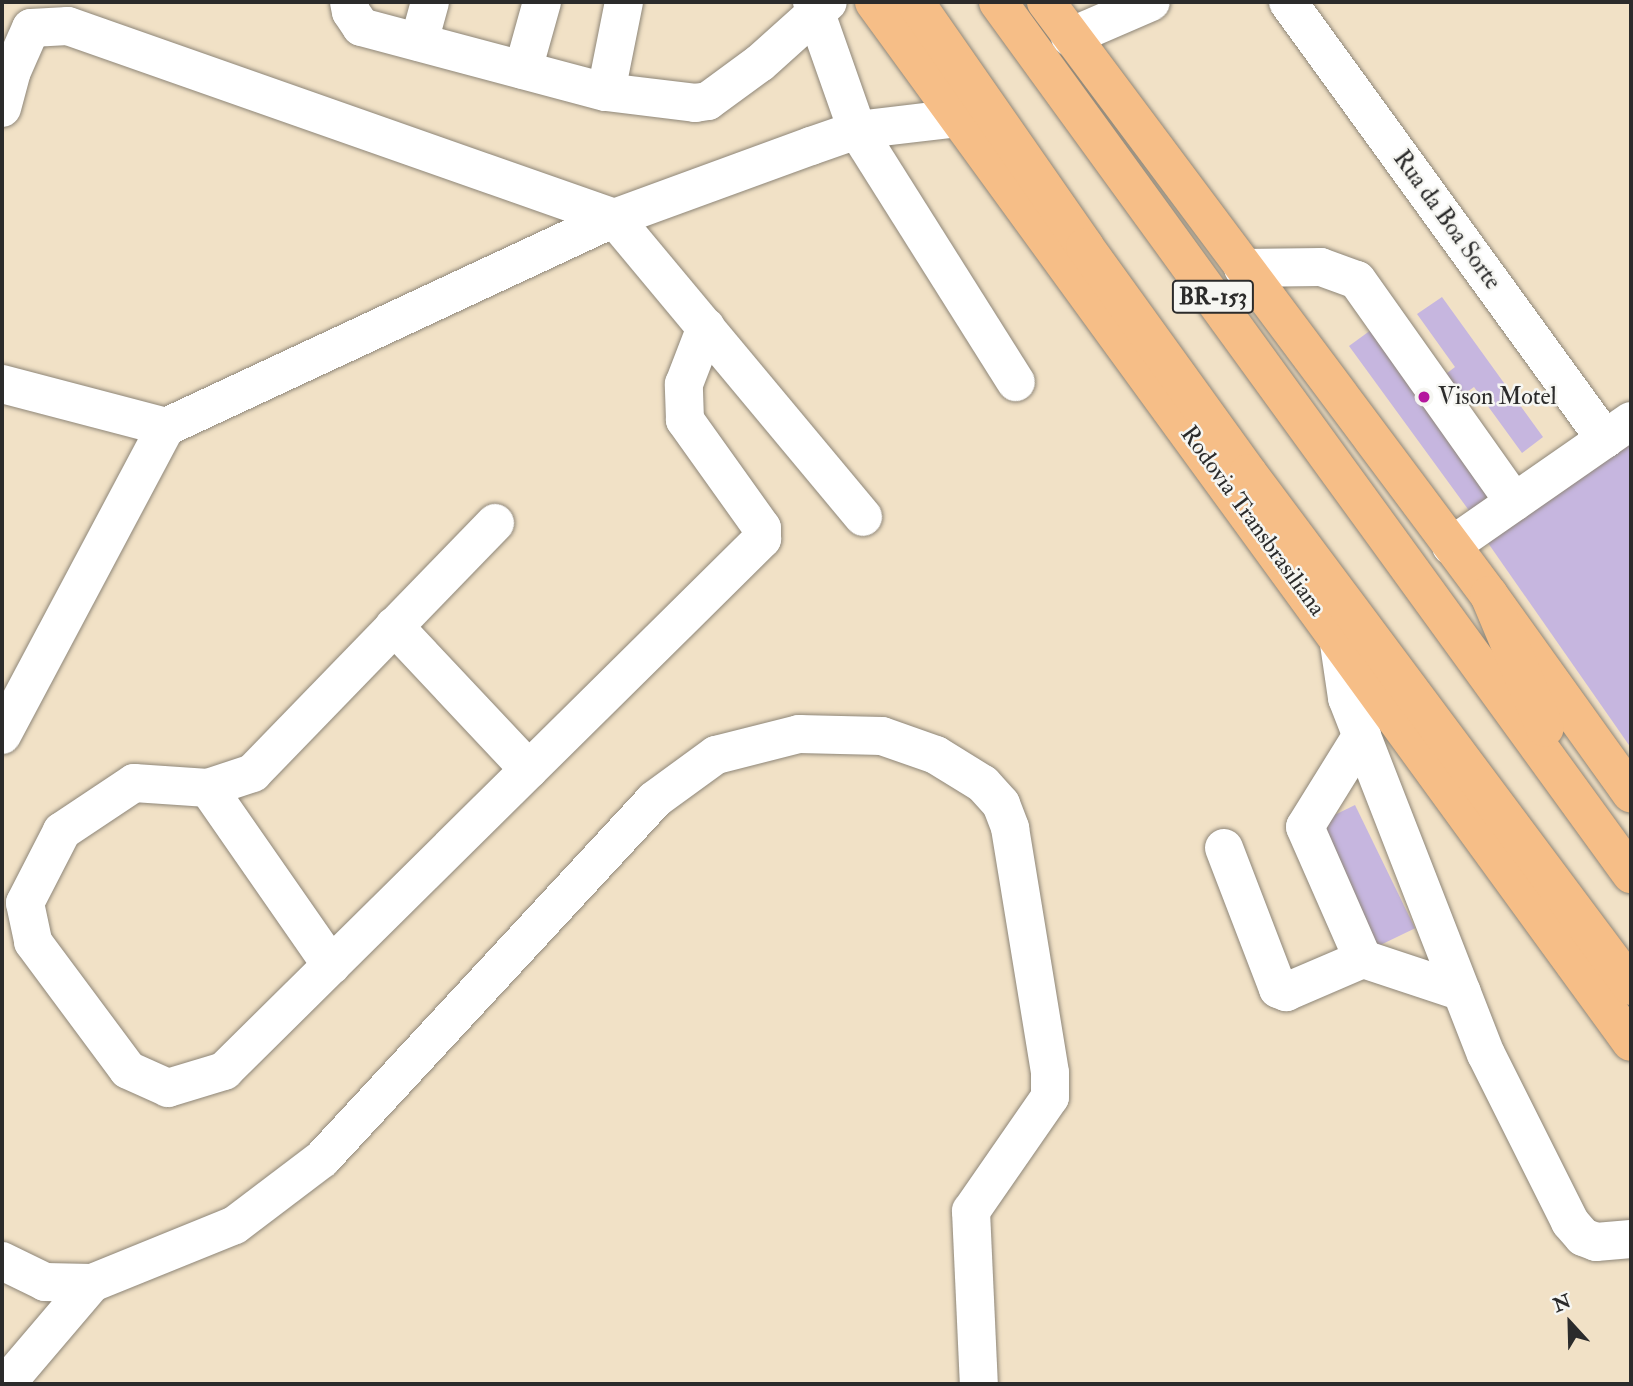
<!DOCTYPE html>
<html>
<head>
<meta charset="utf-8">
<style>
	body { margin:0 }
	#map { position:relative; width:1633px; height:1386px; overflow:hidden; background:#f1e1c6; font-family:"IM FELL Double Pica",serif }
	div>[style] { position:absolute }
	.building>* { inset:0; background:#c6b6df; transform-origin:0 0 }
	.roads { filter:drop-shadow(0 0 2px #8e8678) drop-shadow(0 0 2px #8e8678) }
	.minor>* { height:38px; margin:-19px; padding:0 19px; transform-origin:19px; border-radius:19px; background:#fff }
	.major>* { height:38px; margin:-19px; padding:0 19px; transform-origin:19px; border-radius:19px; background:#f6be87 }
	.highway>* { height:38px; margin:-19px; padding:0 19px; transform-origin:19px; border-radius:19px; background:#f6be87 }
	.dots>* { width:19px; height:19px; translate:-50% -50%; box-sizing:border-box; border:4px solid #f6f6f2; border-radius:50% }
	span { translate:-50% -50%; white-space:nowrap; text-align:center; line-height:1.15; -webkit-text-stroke:5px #f6f6f2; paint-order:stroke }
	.shield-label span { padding:2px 5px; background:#f6f6f2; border:2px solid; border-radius:5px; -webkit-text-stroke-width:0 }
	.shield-label { font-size:23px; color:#2b2b2b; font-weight:700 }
	.street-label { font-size:24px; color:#2b2b2b }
	.poi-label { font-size:24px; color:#2b2b2b }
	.left { translate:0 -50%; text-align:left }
	.frame { position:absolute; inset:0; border:4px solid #2b2b2b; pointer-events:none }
	.north { position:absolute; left:1535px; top:1288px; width:70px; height:70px; -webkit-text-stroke:5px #f6f6f2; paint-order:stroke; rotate:338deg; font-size:19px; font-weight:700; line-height:28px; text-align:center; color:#2b2b2b }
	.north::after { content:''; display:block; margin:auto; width:24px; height:32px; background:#2b2b2b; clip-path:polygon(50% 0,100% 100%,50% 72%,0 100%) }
</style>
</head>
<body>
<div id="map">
	<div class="building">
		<i style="clip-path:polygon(1442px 297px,1543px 437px,1522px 453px,1474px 387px,1446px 407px,1507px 491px,1473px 516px,1349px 346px,1382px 322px,1429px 387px,1455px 367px,1417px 314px)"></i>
		<i style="clip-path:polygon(1631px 438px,1631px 748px,1488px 543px)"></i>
		<i style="left:1355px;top:805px;width:137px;height:49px;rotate:64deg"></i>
	</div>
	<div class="roads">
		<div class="minor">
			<i style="left:349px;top:2px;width:10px;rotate:79deg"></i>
			<i style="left:351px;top:12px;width:18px;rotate:56deg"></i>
			<i style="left:361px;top:27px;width:253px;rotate:14.9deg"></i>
			<i style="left:606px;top:92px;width:90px;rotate:7deg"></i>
			<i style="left:695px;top:103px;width:13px;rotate:-9deg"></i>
			<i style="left:708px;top:101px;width:64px;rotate:-36.2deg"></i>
			<i style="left:760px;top:63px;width:91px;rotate:-41.9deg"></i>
			<i style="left:812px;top:2px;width:136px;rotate:70.6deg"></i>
			<i style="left:857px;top:130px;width:101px;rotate:-6.8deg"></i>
			<i style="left:1288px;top:2px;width:540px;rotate:54.04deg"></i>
			<i style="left:1070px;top:37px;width:88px;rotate:-23.4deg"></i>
			<i style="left:419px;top:42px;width:41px;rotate:-74.6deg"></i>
			<i style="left:523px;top:70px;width:71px;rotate:-74.4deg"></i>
			<i style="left:606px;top:92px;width:92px;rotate:-78.7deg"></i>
			<i style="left:2px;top:108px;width:38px;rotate:-75deg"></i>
			<i style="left:12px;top:71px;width:47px;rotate:-66.2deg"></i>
			<i style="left:31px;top:28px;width:37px;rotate:-3deg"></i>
			<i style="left:68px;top:26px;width:579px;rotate:19.37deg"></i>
			<i style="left:614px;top:218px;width:389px;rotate:50.2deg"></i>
			<i style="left:1243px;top:268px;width:78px;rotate:-0.7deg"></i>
			<i style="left:1321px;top:267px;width:38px;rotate:20deg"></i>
			<i style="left:1357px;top:280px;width:272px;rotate:54.7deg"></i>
			<i style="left:2px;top:384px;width:170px;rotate:14.7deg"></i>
			<i style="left:495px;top:523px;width:348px;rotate:134.1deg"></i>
			<i style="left:253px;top:773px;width:47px;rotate:161.6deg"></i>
			<i style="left:208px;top:788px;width:74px;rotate:-176.1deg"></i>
			<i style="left:134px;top:783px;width:87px;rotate:146.3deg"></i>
			<i style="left:62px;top:831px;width:81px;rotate:117.2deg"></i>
			<i style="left:25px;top:903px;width:40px;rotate:78deg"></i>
			<i style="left:33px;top:942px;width:159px;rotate:53.4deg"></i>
			<i style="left:128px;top:1070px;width:44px;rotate:24.2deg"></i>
			<i style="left:168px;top:1088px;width:59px;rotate:-16.9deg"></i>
			<i style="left:224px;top:1071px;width:757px;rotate:-44.68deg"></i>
			<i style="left:762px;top:539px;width:11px;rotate:-90deg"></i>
			<i style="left:762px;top:528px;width:133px;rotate:-125.5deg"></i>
			<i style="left:685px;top:420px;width:36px;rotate:-92deg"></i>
			<i style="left:684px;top:384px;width:61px;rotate:-68.9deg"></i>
			<i style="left:1451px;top:546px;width:219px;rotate:-34.8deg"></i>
			<i style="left:394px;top:626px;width:197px;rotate:46.8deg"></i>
			<i style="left:1338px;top:637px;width:62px;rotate:81.6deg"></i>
			<i style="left:1347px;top:698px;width:382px;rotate:68.7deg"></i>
			<i style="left:1486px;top:1054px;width:188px;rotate:63.4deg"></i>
			<i style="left:1570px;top:1222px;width:20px;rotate:49deg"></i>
			<i style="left:1583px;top:1237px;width:14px;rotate:21deg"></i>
			<i style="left:1596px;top:1242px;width:35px;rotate:-5deg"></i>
			<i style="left:2px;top:735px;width:349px;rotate:-62deg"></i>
			<i style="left:166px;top:427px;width:494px;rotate:-25deg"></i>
			<i style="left:614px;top:218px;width:210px;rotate:-20.1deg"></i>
			<i style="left:811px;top:146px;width:49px;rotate:-19.2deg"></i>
			<i style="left:857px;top:130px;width:298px;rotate:57.8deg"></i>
			<i style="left:1362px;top:735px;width:108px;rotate:121.8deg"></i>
			<i style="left:1305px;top:827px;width:144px;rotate:66.3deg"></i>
			<i style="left:1363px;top:959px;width:104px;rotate:18.4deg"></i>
			<i style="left:208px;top:788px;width:216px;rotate:55.2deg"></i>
			<i style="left:1224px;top:848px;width:151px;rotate:69deg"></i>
			<i style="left:1278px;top:989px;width:9px;rotate:21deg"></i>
			<i style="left:1286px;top:992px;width:84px;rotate:-23.2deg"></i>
			<i style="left:2px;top:1261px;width:48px;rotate:26deg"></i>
			<i style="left:45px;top:1282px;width:47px;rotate:1.2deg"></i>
			<i style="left:92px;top:1283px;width:154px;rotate:-22.1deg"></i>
			<i style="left:235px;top:1225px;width:109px;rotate:-37.2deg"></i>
			<i style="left:322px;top:1159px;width:489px;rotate:-47.2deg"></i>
			<i style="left:654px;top:800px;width:77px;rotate:-36deg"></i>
			<i style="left:716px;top:755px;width:86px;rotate:-14.2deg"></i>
			<i style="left:799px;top:734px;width:83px;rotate:1.4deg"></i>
			<i style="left:882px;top:736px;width:57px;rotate:19.4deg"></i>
			<i style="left:936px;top:755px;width:55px;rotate:31.7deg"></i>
			<i style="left:983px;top:784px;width:27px;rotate:48deg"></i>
			<i style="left:1001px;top:804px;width:26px;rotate:69deg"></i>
			<i style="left:1010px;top:828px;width:248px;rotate:80.7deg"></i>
			<i style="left:1050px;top:1073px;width:24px;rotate:90deg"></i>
			<i style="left:1050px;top:1097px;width:139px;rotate:124.7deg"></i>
			<i style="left:971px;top:1211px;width:173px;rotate:87.4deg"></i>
			<i style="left:6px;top:1384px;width:133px;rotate:-49.6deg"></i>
		</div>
		<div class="major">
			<i style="left:874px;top:2px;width:1286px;rotate:53.95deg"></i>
			<i style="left:1046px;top:2px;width:740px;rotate:53.24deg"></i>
			<i style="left:1489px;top:595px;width:244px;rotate:54.4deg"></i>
		</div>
		<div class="highway">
			<i style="left:915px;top:2px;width:298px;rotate:55.2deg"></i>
			<i style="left:1085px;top:247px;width:279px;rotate:54.2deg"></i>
			<i style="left:1248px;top:473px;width:640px;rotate:53.26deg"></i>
			<i style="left:998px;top:2px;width:1078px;rotate:54.02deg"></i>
			<i style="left:1489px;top:595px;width:144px;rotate:67.2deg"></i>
		</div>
	</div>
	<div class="dots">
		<i style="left:1424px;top:397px;background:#b5179e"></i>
	</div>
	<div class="shield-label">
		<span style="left:1213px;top:297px">BR-153</span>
	</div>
	<div class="street-label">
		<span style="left:1447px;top:220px;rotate:54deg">Rua da Boa Sorte</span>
		<span style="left:1253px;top:521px;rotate:54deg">Rodovia Transbrasiliana</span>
	</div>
	<div class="poi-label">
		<span class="left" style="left:1438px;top:397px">Vison Motel</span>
	</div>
	<div class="frame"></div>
	<div class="north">N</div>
</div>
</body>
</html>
